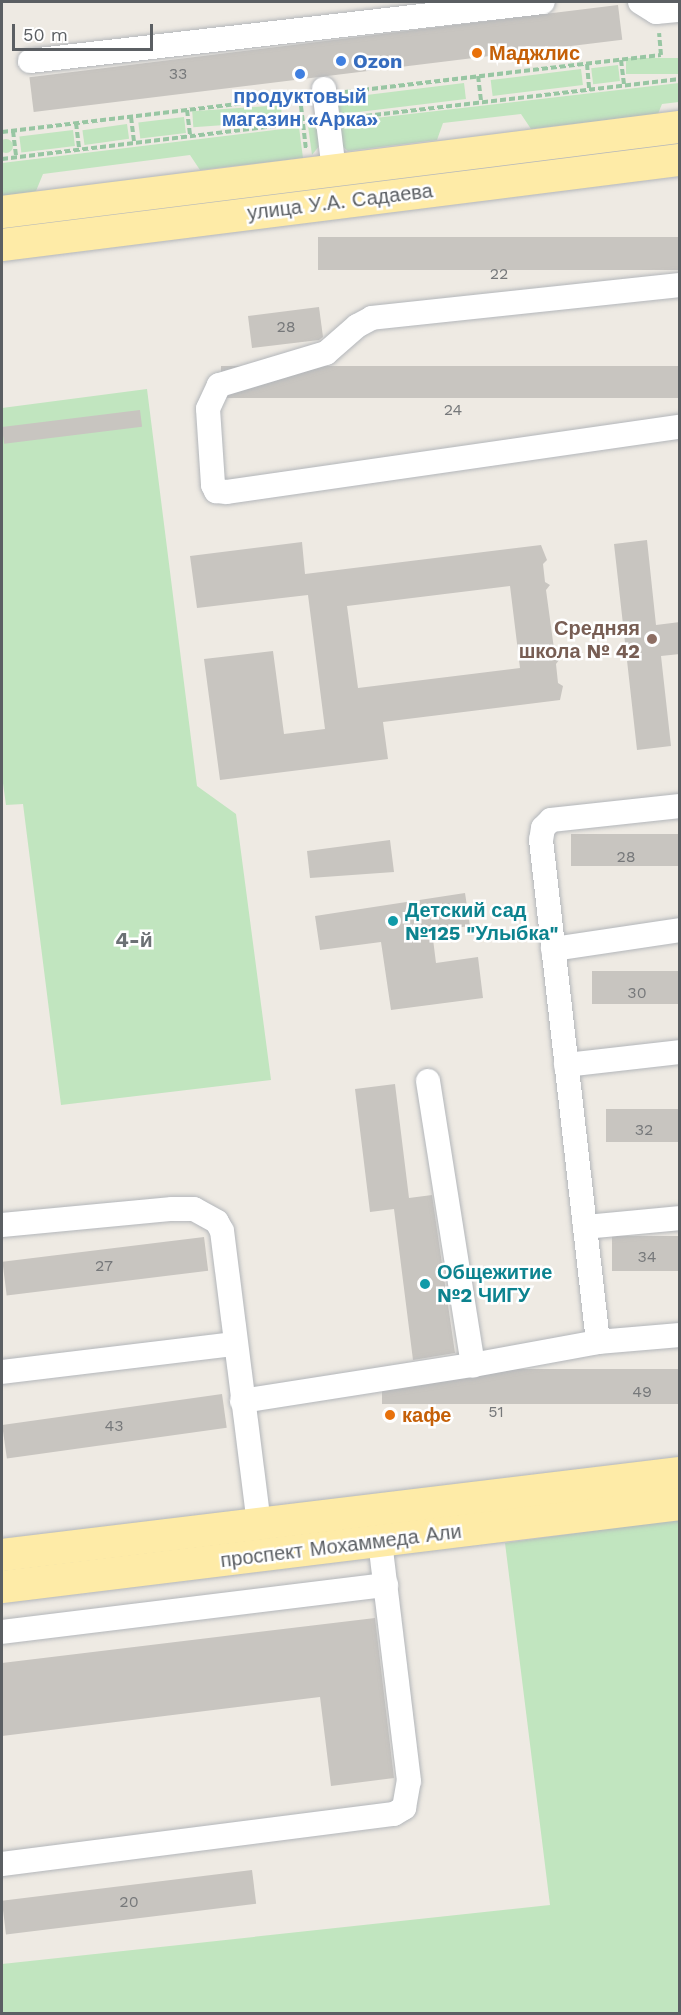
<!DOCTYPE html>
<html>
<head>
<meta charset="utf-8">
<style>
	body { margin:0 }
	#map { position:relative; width:681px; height:2015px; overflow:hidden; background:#eeeae3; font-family:"Work Sans",sans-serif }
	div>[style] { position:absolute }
	.green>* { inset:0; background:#c1e5bf; transform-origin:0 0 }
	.round { border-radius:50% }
	.building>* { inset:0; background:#c8c5c0; transform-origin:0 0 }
	.path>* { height:4px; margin-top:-2px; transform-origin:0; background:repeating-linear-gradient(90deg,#98c6a3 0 6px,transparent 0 9px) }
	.roads { filter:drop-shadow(0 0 2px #b3b6ba) drop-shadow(0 0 2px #b3b6ba) }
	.minor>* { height:24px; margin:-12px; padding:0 12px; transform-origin:12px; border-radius:12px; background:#fff }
	.major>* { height:32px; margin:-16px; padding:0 16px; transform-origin:16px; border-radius:16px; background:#feeba7 }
	.dots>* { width:16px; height:16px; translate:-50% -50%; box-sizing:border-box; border:3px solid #fff; border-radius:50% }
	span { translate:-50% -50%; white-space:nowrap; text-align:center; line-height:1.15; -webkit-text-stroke:5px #fff; paint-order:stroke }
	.number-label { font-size:16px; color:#76787a }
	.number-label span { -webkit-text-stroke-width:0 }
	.food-label { font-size:20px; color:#c56008; font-weight:700 }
	.left { translate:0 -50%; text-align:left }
	.shop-label { font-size:20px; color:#366cbe; font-weight:700 }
	.street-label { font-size:20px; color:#5b5f63 }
	.education-label { font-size:20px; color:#785e54; font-weight:700 }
	.right { translate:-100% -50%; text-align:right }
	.culture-label { font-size:20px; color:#0d838f; font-weight:700 }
	.neighbourhood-label { font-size:21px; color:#6c7175; font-weight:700 }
	.frame { position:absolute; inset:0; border:3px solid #5b5f63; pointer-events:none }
	.scale { position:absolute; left:12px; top:24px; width:141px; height:27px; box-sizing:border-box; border:3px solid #5b5f63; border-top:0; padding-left:8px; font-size:18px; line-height:21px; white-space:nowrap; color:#5b5f63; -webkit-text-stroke:4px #fff; paint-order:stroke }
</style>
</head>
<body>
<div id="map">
	<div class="green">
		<i style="left:679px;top:58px;width:16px;height:53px;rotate:90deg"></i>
		<i style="left:618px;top:65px;width:16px;height:27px;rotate:83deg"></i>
		<i style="left:581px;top:69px;width:16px;height:91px;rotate:83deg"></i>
		<i style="left:464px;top:83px;width:16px;height:135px;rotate:83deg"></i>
		<i style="clip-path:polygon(679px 83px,679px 102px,662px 104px,658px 114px,531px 129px,521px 114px,443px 123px,437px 140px,348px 151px,334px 140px,332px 123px)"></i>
		<i style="left:281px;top:105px;width:16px;height:89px;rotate:86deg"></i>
		<i style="left:184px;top:117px;width:16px;height:46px;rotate:83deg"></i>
		<i style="left:127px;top:124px;width:15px;height:45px;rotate:82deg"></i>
		<i style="clip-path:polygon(322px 125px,323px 141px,312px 155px,308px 126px)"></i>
		<i style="clip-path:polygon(299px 127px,303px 158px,200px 170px,190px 155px,43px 174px,36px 191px,2px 196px,2px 163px)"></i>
		<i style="left:73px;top:130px;width:16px;height:54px;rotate:83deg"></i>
		<i class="round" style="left:-1px;top:139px;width:14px;height:14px"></i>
		<i style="clip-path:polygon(147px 389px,197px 786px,236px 814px,271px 1080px,61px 1105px,23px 804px,6px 805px,2px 776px,2px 408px)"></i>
		<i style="clip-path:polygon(679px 1519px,679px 2013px,2px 2013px,2px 1964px,550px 1905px,505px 1543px)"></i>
	</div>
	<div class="building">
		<i style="left:618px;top:5px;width:35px;height:593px;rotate:83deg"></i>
		<i style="left:680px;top:237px;width:33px;height:362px;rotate:90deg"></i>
		<i style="clip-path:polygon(319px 307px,323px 337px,319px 340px,252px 348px,248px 316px)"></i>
		<i style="left:680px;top:366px;width:32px;height:459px;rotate:90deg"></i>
		<i style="left:140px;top:410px;width:17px;height:139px;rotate:83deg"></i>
		<i style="clip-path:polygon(647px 540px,656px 625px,680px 622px,680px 654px,661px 656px,671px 746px,637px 750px,614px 544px)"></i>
		<i style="clip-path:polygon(evenodd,302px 542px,305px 574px,541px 545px,547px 560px,543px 564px,545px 582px,550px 585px,546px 590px,555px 656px,559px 660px,556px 664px,558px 683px,563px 686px,560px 700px,383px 722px,388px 759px,220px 780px,204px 659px,273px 651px,284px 734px,325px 729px,308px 595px,197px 608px,190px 556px,302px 542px,510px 586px,520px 668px,358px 688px,347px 606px,510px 586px)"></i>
		<i style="left:680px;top:834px;width:32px;height:109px;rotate:90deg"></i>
		<i style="clip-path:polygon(390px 840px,394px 872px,310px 878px,307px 851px)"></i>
		<i style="clip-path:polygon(465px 893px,470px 926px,432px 931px,436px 963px,478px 957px,483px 998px,391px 1010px,381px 942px,320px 950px,315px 916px)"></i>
		<i style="left:680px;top:971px;width:33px;height:88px;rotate:90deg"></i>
		<i style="clip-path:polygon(395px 1084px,409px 1198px,432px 1195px,455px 1353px,413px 1360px,394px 1209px,370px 1212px,355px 1089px)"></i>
		<i style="left:680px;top:1109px;width:33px;height:74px;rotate:90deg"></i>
		<i style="left:680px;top:1236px;width:35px;height:68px;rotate:90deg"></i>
		<i style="left:204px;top:1237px;width:34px;height:203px;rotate:83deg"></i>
		<i style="left:680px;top:1369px;width:35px;height:298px;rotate:90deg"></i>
		<i style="left:222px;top:1394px;width:34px;height:222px;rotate:82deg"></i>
		<i style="clip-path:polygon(375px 1618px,394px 1778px,331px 1786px,320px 1697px,2px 1736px,2px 1663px)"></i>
		<i style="left:252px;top:1870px;width:34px;height:252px;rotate:83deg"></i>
	</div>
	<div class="path">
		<i style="left:621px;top:60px;width:25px;rotate:83deg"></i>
		<i style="left:587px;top:64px;width:25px;rotate:85deg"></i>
		<i style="left:478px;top:76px;width:26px;rotate:83deg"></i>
		<i style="left:345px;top:92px;width:318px;rotate:-6.7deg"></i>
		<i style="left:661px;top:55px;width:22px;rotate:-95deg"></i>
		<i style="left:300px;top:97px;width:53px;rotate:83.5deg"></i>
		<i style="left:187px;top:110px;width:26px;rotate:83deg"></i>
		<i style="left:131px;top:117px;width:26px;rotate:83deg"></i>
		<i style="left:348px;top:118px;width:334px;rotate:-6.7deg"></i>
		<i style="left:76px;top:123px;width:26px;rotate:83deg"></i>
		<i style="left:13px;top:131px;width:26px;rotate:83deg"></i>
		<i style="left:2px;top:132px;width:305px;rotate:-6.8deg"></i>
		<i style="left:2px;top:159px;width:308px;rotate:-6.9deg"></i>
	</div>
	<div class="roads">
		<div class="minor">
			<i style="left:640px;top:2px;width:19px;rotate:32deg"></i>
			<i style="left:656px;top:12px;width:24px;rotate:-5deg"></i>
			<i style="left:30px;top:61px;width:516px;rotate:-6.56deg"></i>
			<i style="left:324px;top:89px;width:82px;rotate:83deg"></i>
			<i style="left:680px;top:285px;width:310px;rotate:173.9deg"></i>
			<i style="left:372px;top:318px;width:17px;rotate:152deg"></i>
			<i style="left:357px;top:326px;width:41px;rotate:138.9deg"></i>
			<i style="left:326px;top:353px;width:112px;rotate:163.3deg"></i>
			<i style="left:219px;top:385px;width:26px;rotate:115deg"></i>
			<i style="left:208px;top:409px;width:76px;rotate:86.2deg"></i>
			<i style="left:213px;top:485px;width:7px;rotate:63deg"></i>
			<i style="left:216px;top:491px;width:11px;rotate:5deg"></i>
			<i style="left:227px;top:492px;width:458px;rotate:-8.2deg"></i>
			<i style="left:680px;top:806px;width:130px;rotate:173.8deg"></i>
			<i style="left:551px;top:820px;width:11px;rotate:135deg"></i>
			<i style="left:543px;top:828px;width:12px;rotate:99deg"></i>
			<i style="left:541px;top:840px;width:505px;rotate:83.52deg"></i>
			<i style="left:598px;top:1342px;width:82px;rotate:-4.9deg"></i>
			<i style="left:553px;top:949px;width:128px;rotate:-8.5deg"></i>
			<i style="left:566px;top:1065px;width:115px;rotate:-6.5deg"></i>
			<i style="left:428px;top:1081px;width:288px;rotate:81deg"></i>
			<i style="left:473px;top:1365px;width:127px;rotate:-10.4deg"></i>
			<i style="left:2px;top:1225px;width:171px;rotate:-5.4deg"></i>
			<i style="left:172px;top:1209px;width:22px"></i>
			<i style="left:194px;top:1209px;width:26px;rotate:29deg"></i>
			<i style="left:217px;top:1222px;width:10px;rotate:61deg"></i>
			<i style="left:222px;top:1231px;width:295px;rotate:82.8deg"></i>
			<i style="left:585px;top:1227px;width:95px;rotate:-5.4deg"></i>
			<i style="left:2px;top:1372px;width:235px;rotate:-6.9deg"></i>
			<i style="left:242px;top:1401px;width:234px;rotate:-8.9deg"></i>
			<i style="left:2px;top:1632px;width:387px;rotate:-7deg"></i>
			<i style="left:2px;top:1864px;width:395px;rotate:-7.3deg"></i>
			<i style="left:394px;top:1814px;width:12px;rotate:-31deg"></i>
			<i style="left:404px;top:1808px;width:27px;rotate:-80deg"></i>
			<i style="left:409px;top:1781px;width:242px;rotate:-96.9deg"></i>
		</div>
		<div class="major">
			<i style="left:2px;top:212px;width:683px;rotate:-7.15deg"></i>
			<i style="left:2px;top:245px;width:683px;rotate:-7.15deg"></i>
			<i style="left:2px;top:1555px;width:683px;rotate:-6.9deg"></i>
			<i style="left:2px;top:1587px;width:683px;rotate:-6.98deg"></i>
		</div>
	</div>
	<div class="dots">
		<i style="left:477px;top:53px;background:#e8710a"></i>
		<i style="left:341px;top:61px;background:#3f7fe0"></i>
		<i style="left:300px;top:74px;background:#3f7fe0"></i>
		<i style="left:652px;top:639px;background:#8d6e63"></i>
		<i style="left:393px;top:921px;background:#0f9aa8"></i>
		<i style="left:425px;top:1284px;background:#0f9aa8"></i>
		<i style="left:390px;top:1415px;background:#e8710a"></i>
	</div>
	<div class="number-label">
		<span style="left:178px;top:74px">33</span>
		<span style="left:499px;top:274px">22</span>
		<span style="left:286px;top:327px">28</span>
		<span style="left:453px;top:410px">24</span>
		<span style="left:626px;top:857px">28</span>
		<span style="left:637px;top:993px">30</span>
		<span style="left:644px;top:1130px">32</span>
		<span style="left:647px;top:1257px">34</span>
		<span style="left:104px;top:1266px">27</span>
		<span style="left:642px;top:1392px">49</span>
		<span style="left:496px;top:1412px">51</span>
		<span style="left:114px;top:1426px">43</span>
		<span style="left:129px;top:1902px">20</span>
	</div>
	<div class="food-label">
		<span class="left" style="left:489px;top:53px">Маджлис</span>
		<span class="left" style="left:402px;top:1415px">кафе</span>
	</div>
	<div class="shop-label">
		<span class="left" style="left:353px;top:61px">Ozon</span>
		<span style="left:300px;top:108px">продуктовый<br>магазин «Арка»</span>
	</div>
	<div class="street-label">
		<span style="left:340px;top:202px;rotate:-7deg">улица У.А. Садаева</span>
		<span style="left:341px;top:1546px;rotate:-7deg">проспект Мохаммеда Али</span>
	</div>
	<div class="education-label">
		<span class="right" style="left:640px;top:640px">Средняя<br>школа № 42</span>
	</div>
	<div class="culture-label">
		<span class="left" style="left:405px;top:922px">Детский сад<br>№125 "Улыбка"</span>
		<span class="left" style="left:437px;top:1284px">Общежитие<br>№2 ЧИГУ</span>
	</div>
	<div class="neighbourhood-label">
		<span style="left:134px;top:940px">4-й</span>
	</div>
	<div class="frame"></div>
	<div class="scale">50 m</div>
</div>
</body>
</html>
